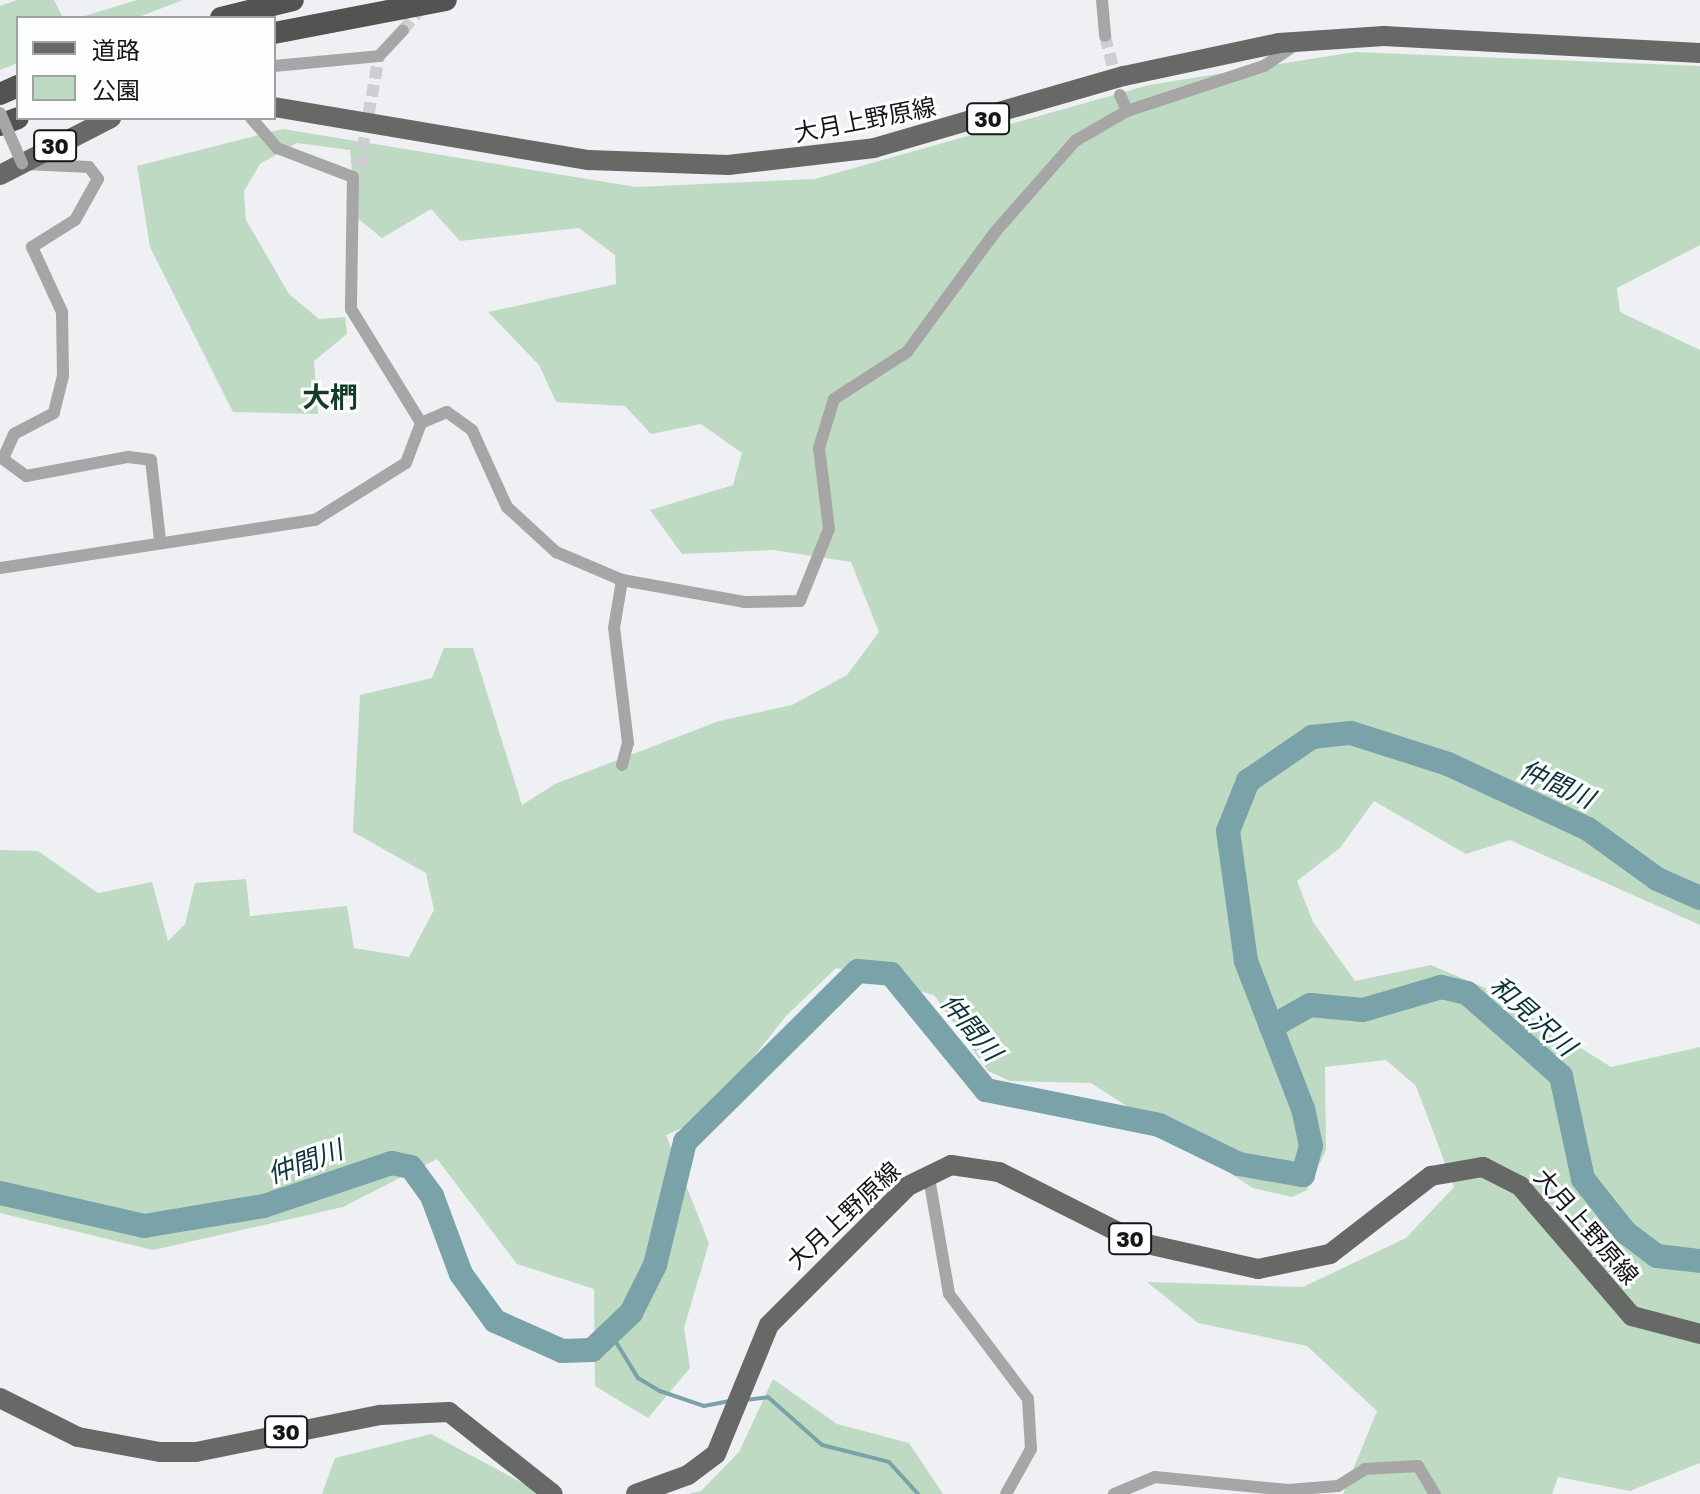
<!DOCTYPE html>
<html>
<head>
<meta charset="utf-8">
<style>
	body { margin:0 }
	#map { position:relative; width:1700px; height:1494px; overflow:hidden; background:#eef0f4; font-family:"Golos Text","Noto Sans JP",sans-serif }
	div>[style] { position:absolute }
	.green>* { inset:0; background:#bfdac2 }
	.stream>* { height:4px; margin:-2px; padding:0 2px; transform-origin:2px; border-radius:2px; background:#7aa2a9 }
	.river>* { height:24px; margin:-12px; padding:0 12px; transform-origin:12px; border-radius:12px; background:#7aa2a9 }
	.street-tunnel>* { height:12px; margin-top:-6px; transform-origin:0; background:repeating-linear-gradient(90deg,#cdcfd3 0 12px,transparent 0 18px) }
	.street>* { height:12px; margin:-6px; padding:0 6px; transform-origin:6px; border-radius:6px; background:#a5a6a5 }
	.primary>* { height:20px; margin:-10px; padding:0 10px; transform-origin:10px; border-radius:10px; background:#676967 }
	.highway>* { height:22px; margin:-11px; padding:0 11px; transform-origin:11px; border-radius:11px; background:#515451 }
	.street-bridge>* { height:12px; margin:-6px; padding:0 6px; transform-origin:6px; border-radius:6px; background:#a5a6a5 }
	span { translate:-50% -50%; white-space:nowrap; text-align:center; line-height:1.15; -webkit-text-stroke:6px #fdfeff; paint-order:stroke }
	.shield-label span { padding:2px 6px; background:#fdfeff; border:2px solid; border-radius:6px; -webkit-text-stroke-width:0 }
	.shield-label { font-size:22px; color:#151617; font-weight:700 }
	.street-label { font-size:24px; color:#151617 }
	.water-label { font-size:26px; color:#0b353a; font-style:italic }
	.quarter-label { font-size:28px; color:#143b25; font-weight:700 }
	.legend { position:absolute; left:16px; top:16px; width:260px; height:104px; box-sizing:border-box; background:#fdfeff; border:2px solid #a0a1a2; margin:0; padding:10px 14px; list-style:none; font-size:24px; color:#151617 }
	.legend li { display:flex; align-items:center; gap:16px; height:40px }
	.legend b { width:40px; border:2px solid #a0a1a2 }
</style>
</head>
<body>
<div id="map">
	<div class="green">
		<i style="clip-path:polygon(17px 0,54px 0,63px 18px,18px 18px,18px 63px,0 70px,0 6px)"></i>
		<i style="clip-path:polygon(137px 0,183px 0,136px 18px,78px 18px)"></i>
		<i style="clip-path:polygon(1355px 52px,1700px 66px,1700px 245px,1617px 288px,1620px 312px,1700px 350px,1700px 925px,1510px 840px,1466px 854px,1374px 801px,1340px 848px,1297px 881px,1313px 922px,1355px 981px,1431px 965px,1485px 988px,1611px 1067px,1700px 1047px,1700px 1463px,1630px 1491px,1558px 1477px,1552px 1494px,1343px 1494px,1377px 1411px,1307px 1346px,1198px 1323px,1147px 1282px,1303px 1287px,1406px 1238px,1454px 1187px,1416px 1086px,1386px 1060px,1325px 1067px,1326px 1150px,1307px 1190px,1292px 1197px,1253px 1188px,1091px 1083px,1010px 1081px,988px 1071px,934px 995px,836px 968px,786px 1016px,705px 1118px,666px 1135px,709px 1243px,684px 1328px,690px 1368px,648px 1418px,595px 1386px,594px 1289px,517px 1264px,437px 1159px,343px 1207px,153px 1250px,0 1213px,0 850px,38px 851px,98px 893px,152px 882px,168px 941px,185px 924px,195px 883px,246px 879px,250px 916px,347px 906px,354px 948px,409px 957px,434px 910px,426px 873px,353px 832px,360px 695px,432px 678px,444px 648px,473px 648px,522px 805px,555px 784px,719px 721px,792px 705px,847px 675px,879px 632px,851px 562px,773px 550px,682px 554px,650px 510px,733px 485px,742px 453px,701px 424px,651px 434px,625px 406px,556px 402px,539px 365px,488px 312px,616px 284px,615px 255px,579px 228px,460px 241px,431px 209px,382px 238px,356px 217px,350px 150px,297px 143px,260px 164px,244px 191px,246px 220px,289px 294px,319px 319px,345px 317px,347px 334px,314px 361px,318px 414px,233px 412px,150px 247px,137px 166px,283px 129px,636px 187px,815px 179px,1149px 85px)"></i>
		<i style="clip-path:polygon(773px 1379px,837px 1424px,909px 1443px,943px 1494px,688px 1494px,701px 1491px,739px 1452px)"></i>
		<i style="clip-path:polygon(431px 1434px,543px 1494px,322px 1494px,335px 1458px)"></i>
	</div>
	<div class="stream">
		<i style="left:611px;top:1334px;width:52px;rotate:58.5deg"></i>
		<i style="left:638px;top:1378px;width:26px;rotate:31deg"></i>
		<i style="left:660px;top:1391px;width:46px;rotate:18.8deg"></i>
		<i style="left:704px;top:1406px;width:25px;rotate:-11deg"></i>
		<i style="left:745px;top:1400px;width:23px;rotate:-7deg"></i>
		<i style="left:768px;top:1397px;width:72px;rotate:41.6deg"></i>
		<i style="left:822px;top:1445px;width:69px;rotate:14.2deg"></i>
		<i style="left:889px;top:1462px;width:43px;rotate:47.8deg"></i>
	</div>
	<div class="river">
		<i style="left:1271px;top:1027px;width:45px;rotate:-29.4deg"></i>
		<i style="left:1310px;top:1005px;width:53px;rotate:5.4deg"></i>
		<i style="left:1363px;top:1010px;width:81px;rotate:-16.4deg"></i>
		<i style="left:1441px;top:987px;width:27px;rotate:13deg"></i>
		<i style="left:1467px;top:993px;width:125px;rotate:41.4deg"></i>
		<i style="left:1561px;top:1076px;width:105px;rotate:77.9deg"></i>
		<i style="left:1583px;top:1179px;width:68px;rotate:51.6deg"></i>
		<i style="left:1625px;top:1232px;width:40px;rotate:37deg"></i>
		<i style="left:1657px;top:1256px;width:43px;rotate:6.6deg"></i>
		<i style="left:0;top:1193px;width:148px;rotate:12.9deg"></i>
		<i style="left:144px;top:1226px;width:122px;rotate:-9.5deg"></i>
		<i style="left:264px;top:1206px;width:135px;rotate:-18.6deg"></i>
		<i style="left:392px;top:1163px;width:19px;rotate:12deg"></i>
		<i style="left:411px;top:1167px;width:36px;rotate:54deg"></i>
		<i style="left:432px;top:1196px;width:83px;rotate:69.6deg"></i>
		<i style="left:461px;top:1274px;width:58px;rotate:54.1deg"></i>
		<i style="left:495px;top:1321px;width:73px;rotate:24.1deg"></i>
		<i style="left:562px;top:1351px;width:30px;rotate:-2deg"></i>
		<i style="left:592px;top:1350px;width:54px;rotate:-43.5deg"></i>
		<i style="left:631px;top:1313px;width:54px;rotate:-63.4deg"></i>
		<i style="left:655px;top:1265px;width:127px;rotate:-76.3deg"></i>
		<i style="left:685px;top:1142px;width:243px;rotate:-44.7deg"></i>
		<i style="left:858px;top:971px;width:33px;rotate:5deg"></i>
		<i style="left:891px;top:974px;width:150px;rotate:50.7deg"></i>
		<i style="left:986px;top:1090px;width:177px;rotate:11.4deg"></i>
		<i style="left:1159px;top:1125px;width:89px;rotate:26deg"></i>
		<i style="left:1239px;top:1164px;width:65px;rotate:9.8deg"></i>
		<i style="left:1303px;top:1175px;width:30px;rotate:-75deg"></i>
		<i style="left:1311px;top:1146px;width:38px;rotate:-102deg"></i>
		<i style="left:1303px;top:1109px;width:159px;rotate:-111.1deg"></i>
		<i style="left:1246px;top:961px;width:131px;rotate:-97.9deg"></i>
		<i style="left:1228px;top:831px;width:54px;rotate:-68.2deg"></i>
		<i style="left:1248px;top:781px;width:78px;rotate:-34.5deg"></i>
		<i style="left:1312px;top:737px;width:39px;rotate:-6deg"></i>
		<i style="left:1351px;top:733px;width:102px;rotate:17.7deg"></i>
		<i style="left:1448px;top:764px;width:154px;rotate:24.9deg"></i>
		<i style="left:1588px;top:829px;width:85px;rotate:35.9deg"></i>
		<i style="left:1657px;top:879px;width:47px;rotate:23.8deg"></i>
	</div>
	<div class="street-tunnel">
		<i style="left:403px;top:30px;width:33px;rotate:-50deg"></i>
		<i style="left:1105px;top:36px;width:49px;rotate:75.7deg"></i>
		<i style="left:356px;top:185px;width:131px;rotate:-79.9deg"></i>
	</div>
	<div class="street">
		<i style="left:1102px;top:0;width:36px;rotate:85deg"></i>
		<i style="left:274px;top:66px;width:105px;rotate:-5.4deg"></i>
		<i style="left:379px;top:56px;width:35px;rotate:-47deg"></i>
		<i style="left:1120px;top:95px;width:17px;rotate:66deg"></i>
		<i style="left:251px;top:118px;width:40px;rotate:49deg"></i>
		<i style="left:277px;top:148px;width:81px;rotate:20.9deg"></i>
		<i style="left:353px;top:177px;width:132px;rotate:90.9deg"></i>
		<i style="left:351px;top:309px;width:134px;rotate:58.4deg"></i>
		<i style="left:25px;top:164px;width:64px;rotate:2.7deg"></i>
		<i style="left:89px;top:167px;width:15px;rotate:53deg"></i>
		<i style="left:98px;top:179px;width:47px;rotate:119.3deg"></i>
		<i style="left:75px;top:220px;width:51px;rotate:147.9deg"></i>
		<i style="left:32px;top:247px;width:72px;rotate:65.2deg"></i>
		<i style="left:62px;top:312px;width:64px;rotate:89.1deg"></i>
		<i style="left:63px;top:376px;width:38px;rotate:104deg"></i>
		<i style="left:54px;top:413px;width:45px;rotate:152.3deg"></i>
		<i style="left:14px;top:434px;width:27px;rotate:114deg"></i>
		<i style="left:3px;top:459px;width:29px;rotate:36deg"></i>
		<i style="left:26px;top:476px;width:104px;rotate:-10.6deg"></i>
		<i style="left:128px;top:457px;width:23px;rotate:7deg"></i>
		<i style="left:151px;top:460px;width:81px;rotate:83.6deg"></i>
		<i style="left:0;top:568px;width:319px;rotate:-8.7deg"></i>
		<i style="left:315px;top:520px;width:107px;rotate:-32.1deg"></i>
		<i style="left:406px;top:463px;width:43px;rotate:-69.4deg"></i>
		<i style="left:421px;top:423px;width:28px;rotate:-23deg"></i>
		<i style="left:447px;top:412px;width:31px;rotate:36deg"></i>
		<i style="left:472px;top:430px;width:85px;rotate:65.6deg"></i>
		<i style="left:507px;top:507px;width:67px;rotate:42.6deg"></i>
		<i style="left:556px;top:552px;width:72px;rotate:23deg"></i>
		<i style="left:622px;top:580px;width:124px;rotate:10.2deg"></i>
		<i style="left:744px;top:602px;width:56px;rotate:-1deg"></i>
		<i style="left:800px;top:601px;width:78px;rotate:-68.1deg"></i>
		<i style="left:829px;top:529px;width:82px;rotate:-97deg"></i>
		<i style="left:819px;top:448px;width:51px;rotate:-73deg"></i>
		<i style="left:834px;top:399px;width:87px;rotate:-32.8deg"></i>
		<i style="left:907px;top:352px;width:150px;rotate:-53.7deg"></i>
		<i style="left:996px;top:231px;width:120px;rotate:-48.7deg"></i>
		<i style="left:1075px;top:141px;width:60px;rotate:-30deg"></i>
		<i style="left:1127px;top:111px;width:144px;rotate:-18.2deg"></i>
		<i style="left:1264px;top:66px;width:40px;rotate:-34deg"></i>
		<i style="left:622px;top:765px;width:23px;rotate:-75deg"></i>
		<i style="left:628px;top:743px;width:116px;rotate:-96.9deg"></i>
		<i style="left:614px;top:628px;width:49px;rotate:-80.5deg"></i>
		<i style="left:928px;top:1172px;width:124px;rotate:80.2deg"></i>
		<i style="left:949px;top:1294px;width:131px;rotate:53deg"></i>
		<i style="left:1028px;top:1399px;width:50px;rotate:86.6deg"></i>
		<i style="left:1031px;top:1449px;width:51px;rotate:119.1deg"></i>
		<i style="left:1114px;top:1494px;width:44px;rotate:-22.5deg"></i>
		<i style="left:1155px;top:1477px;width:134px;rotate:5.6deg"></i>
		<i style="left:1288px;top:1490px;width:50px;rotate:-4.6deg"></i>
		<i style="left:1338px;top:1486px;width:32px;rotate:-32deg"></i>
		<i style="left:1365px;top:1469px;width:53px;rotate:-3.2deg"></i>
		<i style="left:1418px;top:1466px;width:33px;rotate:59deg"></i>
	</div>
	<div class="primary">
		<i style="left:274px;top:107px;width:319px;rotate:9.6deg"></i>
		<i style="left:589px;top:160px;width:139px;rotate:2.1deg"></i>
		<i style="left:728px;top:165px;width:147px;rotate:-6.6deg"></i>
		<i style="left:874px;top:148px;width:260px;rotate:-16.1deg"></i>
		<i style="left:1124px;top:76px;width:158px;rotate:-12deg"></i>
		<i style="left:1279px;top:43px;width:105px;rotate:-3.8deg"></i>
		<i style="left:1384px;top:36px;width:316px;rotate:3.1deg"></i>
		<i style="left:0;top:175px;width:125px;rotate:-27.2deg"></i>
		<i style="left:0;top:1398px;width:87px;rotate:26.6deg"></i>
		<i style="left:78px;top:1437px;width:83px;rotate:10.4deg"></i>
		<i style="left:160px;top:1452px;width:36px"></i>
		<i style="left:196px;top:1452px;width:188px;rotate:-11.4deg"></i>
		<i style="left:380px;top:1415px;width:69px;rotate:-2.5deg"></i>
		<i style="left:449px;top:1412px;width:132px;rotate:38.3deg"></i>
		<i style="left:636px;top:1494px;width:55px;rotate:-20.1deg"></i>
		<i style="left:688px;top:1475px;width:35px;rotate:-37deg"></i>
		<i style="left:716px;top:1454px;width:139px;rotate:-67.7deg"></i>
		<i style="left:769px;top:1325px;width:197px;rotate:-45deg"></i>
		<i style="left:908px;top:1186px;width:48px;rotate:-26deg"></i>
		<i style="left:951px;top:1165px;width:49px;rotate:8.3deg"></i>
		<i style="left:999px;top:1172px;width:156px;rotate:26.7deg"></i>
		<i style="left:1138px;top:1242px;width:123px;rotate:12.7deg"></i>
		<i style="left:1258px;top:1269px;width:74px;rotate:-11.8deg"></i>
		<i style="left:1330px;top:1254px;width:128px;rotate:-37.7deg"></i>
		<i style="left:1431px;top:1176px;width:53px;rotate:-9.8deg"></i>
		<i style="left:1483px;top:1167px;width:42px;rotate:27.2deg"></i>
		<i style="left:1520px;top:1186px;width:172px;rotate:49.3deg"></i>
		<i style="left:1632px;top:1316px;width:70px;rotate:14.8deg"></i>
	</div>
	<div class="highway">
		<i style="left:221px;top:18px;width:74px;rotate:-14deg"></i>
		<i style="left:274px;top:33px;width:175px;rotate:-10.9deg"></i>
		<i style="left:0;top:94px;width:20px;rotate:-24deg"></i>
		<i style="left:0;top:125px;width:19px;rotate:-21deg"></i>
	</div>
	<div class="street-bridge">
		<i style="left:0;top:113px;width:55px;rotate:66.3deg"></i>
	</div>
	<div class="shield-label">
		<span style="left:988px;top:119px">30</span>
		<span style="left:55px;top:146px">30</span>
		<span style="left:1130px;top:1239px">30</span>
		<span style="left:286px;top:1432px">30</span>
	</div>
	<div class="street-label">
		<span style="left:865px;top:119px;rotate:-11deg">大月上野原線</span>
		<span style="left:843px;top:1215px;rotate:-43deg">大月上野原線</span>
		<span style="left:1587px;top:1226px;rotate:49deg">大月上野原線</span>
	</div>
	<div class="water-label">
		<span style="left:1557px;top:784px;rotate:25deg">仲間川</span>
		<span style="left:1533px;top:1016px;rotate:42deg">和見沢川</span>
		<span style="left:971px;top:1027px;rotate:50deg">仲間川</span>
		<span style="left:305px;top:1162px;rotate:-20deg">仲間川</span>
	</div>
	<div class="quarter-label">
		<span style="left:330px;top:397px">大椚</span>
	</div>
	<ul class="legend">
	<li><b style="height:10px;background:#676967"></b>道路</li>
	<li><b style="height:22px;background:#bfdac2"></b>公園</li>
	</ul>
</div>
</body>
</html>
